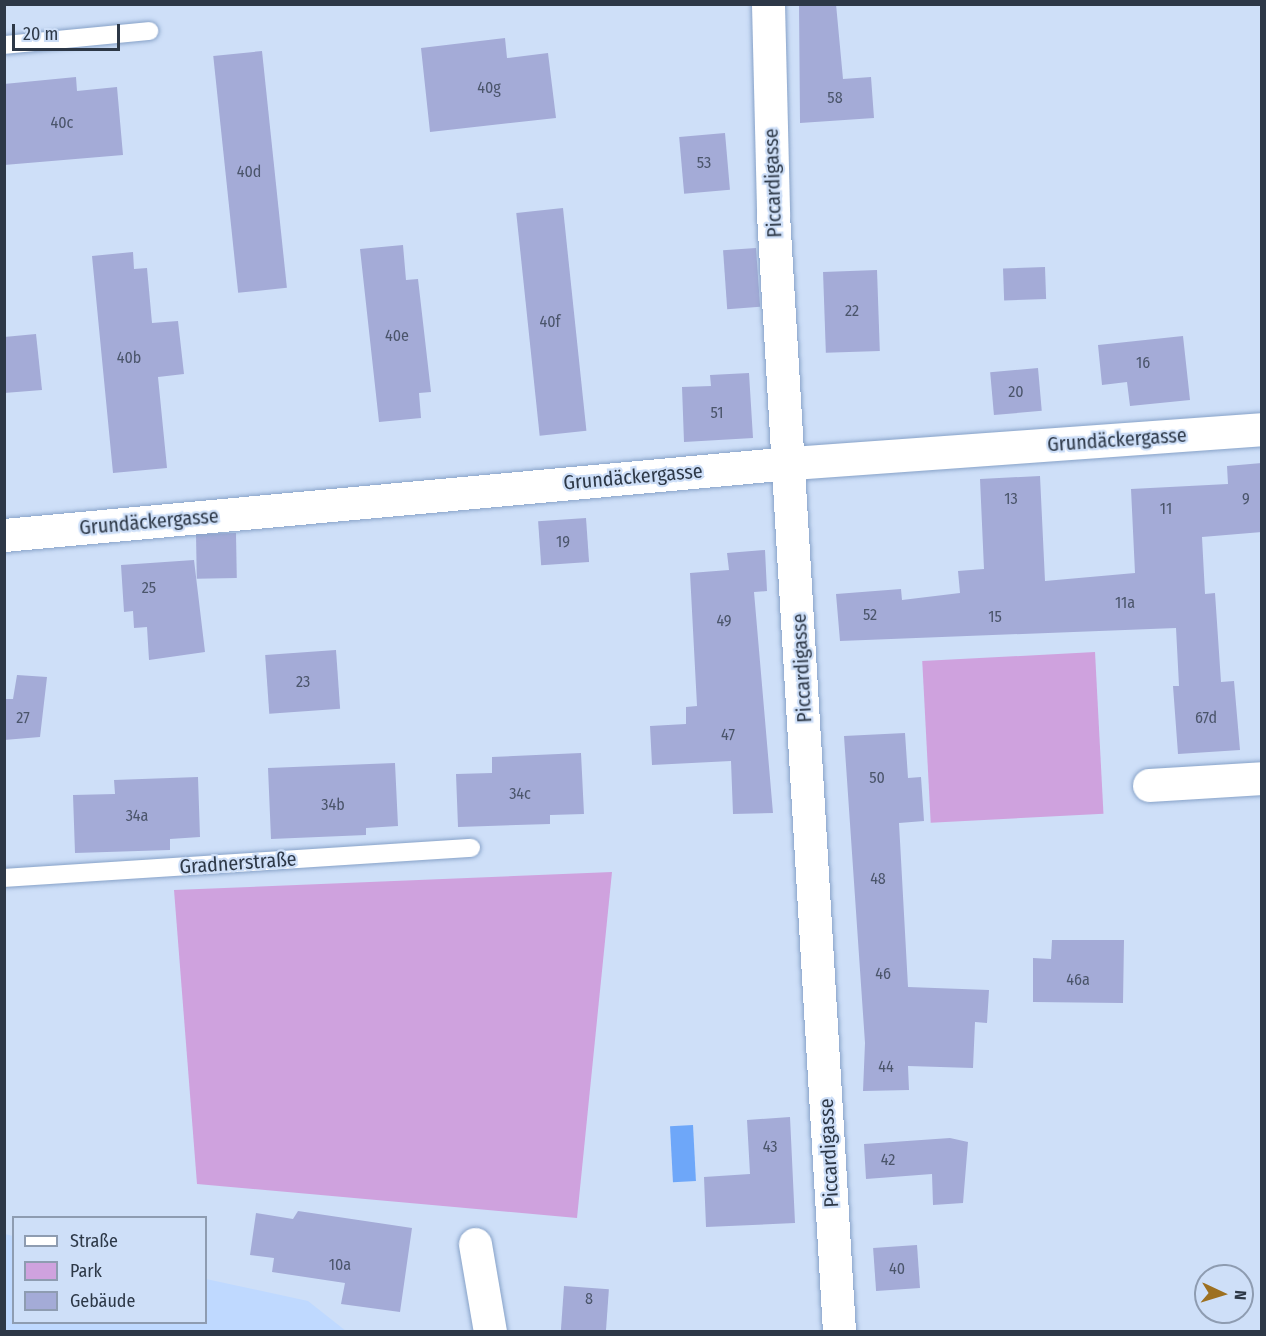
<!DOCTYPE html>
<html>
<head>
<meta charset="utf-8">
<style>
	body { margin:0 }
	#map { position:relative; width:1266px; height:1336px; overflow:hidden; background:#cedff8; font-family:"Fira Sans Condensed",sans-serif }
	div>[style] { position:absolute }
	.built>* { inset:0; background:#bfd9ff }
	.green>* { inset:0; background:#cfa2de; transform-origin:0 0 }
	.water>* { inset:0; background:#6ea7f9; transform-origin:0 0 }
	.building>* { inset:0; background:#a4abd7; transform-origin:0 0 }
	.roads { filter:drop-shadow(0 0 2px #87a2c8) drop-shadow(0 0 2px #87a2c8) }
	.lane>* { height:18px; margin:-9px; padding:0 9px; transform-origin:9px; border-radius:9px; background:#fff }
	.street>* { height:33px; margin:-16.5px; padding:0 16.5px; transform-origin:16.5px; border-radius:16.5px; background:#fff }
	span { translate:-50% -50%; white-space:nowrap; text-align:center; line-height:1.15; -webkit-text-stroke:4.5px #cedff8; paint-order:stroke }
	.number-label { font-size:16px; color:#4b556b }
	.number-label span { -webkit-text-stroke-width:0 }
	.street-label { font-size:20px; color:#2d3847 }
	.frame { position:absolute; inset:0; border:6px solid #2d3847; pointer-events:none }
	.legend { position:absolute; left:12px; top:1216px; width:195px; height:108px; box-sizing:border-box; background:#cedff8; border:2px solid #8e9cb1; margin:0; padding:8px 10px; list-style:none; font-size:18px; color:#2d3847 }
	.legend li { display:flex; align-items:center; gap:12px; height:30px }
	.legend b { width:30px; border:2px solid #8e9cb1 }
	.north { position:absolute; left:1194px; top:1264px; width:60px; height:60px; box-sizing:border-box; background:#cedff8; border:2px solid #8e9cb1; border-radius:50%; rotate:94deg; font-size:16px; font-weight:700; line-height:24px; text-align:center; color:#2d3847 }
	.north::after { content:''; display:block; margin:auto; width:21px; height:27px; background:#9d7020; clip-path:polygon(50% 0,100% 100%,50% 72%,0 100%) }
	.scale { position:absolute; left:12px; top:24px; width:108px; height:27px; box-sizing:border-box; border:3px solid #2d3847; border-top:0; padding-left:8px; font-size:18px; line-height:21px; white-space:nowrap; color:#2d3847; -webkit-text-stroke:4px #cedff8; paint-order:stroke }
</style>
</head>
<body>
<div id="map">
	<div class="built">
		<i style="clip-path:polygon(5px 1234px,13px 1236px,14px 1322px,206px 1322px,206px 1279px,308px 1301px,346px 1331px,5px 1331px)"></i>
	</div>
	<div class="green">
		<i style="left:1095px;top:652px;width:162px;height:173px;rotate:87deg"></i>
		<i style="clip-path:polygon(612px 872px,577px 1218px,197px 1184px,174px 890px)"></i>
	</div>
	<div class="water">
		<i style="left:693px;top:1125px;width:56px;height:23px;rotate:87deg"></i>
	</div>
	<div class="building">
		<i style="clip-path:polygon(799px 4px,836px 4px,843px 79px,871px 77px,874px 118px,800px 123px)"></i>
		<i style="clip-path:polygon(505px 38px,507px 58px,548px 53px,556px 118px,430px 132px,421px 48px)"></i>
		<i style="left:262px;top:51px;width:238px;height:49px;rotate:84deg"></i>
		<i style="clip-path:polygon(76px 77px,77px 91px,117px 87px,123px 155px,4px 165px,4px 84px)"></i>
		<i style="left:725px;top:133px;width:57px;height:46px;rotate:85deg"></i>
		<i style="left:563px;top:208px;width:224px;height:47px;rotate:84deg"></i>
		<i style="clip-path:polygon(403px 245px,406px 280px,418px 279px,431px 392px,419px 393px,421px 418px,379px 422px,360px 249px)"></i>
		<i style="left:756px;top:248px;width:59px;height:33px;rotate:86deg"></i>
		<i style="clip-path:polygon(133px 252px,134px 269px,147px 268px,152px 323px,178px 321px,184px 374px,158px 377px,167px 468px,113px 473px,92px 256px)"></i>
		<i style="left:1045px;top:267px;width:32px;height:42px;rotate:88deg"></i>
		<i style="left:877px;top:270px;width:81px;height:54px;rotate:88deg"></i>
		<i style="clip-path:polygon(36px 334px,42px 390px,4px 393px,4px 337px)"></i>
		<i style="clip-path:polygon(1183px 336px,1190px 400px,1130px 406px,1127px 382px,1102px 385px,1098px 345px)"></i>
		<i style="left:1038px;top:368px;width:43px;height:48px;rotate:85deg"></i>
		<i style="clip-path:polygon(749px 373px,753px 438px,684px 442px,682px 387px,711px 386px,710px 375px)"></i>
		<i style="clip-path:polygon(1262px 463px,1262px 532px,1202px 537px,1205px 594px,1215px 593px,1221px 682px,1234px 681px,1240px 750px,1178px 754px,1173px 686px,1179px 686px,1176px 628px,840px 641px,836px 594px,901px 589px,902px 600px,960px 593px,958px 571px,984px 569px,980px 479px,1040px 476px,1045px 581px,1135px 573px,1131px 489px,1228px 484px,1227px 466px)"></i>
		<i style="left:586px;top:518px;width:44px;height:48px;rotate:86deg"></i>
		<i style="left:236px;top:533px;width:45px;height:40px;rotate:89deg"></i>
		<i style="clip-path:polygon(765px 550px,767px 591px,754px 592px,773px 813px,733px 814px,731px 761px,652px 765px,650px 726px,686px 724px,686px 707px,697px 706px,690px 573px,729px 570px,727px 553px)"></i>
		<i style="clip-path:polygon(194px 560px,205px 652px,149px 660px,147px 627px,134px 628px,133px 611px,124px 612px,121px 565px)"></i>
		<i style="left:336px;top:650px;width:59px;height:71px;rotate:86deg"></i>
		<i style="clip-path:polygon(17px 675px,47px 677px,40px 737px,4px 740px,4px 699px,13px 699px)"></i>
		<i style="clip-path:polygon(905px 733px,908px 778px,921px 777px,924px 821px,899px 823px,908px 987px,989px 990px,987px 1023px,975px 1022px,973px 1068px,908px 1066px,909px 1090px,863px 1091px,865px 1043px,844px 736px)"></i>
		<i style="clip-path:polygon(581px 753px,584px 814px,550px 815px,550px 824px,458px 827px,456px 774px,492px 773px,492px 757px)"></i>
		<i style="clip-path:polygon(395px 763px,398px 826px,366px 828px,366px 835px,271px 839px,268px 768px)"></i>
		<i style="clip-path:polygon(198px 777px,200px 837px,170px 839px,170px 850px,75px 853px,73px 795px,115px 794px,114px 780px)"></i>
		<i style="clip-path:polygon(1052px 940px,1124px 940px,1123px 1003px,1033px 1002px,1033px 958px,1051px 959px)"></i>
		<i style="clip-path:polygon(790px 1117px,795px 1223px,706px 1227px,704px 1177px,750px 1174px,747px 1120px)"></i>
		<i style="clip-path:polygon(950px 1138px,968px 1142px,963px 1203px,933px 1205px,932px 1174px,866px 1179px,864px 1144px)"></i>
		<i style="clip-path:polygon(298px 1211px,412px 1228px,400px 1312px,341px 1304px,345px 1283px,272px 1272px,274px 1258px,250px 1255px,256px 1213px,293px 1219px)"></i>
		<i style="left:917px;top:1245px;width:43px;height:44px;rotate:86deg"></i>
		<i style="left:564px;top:1286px;width:45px;height:46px;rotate:4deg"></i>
	</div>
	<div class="roads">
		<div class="lane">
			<i style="left:4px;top:45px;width:146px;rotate:-5.5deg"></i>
			<i style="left:4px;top:878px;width:468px;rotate:-3.7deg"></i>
		</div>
		<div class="street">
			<i style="left:768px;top:4px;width:210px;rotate:88.6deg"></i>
			<i style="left:773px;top:214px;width:1120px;rotate:86.62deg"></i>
			<i style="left:4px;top:535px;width:790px;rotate:-5.23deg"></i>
			<i style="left:791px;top:463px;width:472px;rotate:-4.1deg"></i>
			<i style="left:1149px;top:785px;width:113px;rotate:-3.5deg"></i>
			<i style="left:475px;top:1244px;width:89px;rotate:80.3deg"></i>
		</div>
	</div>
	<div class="number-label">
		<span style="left:489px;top:88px">40g</span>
		<span style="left:835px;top:98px">58</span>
		<span style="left:62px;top:123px">40c</span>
		<span style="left:704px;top:163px">53</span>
		<span style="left:249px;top:172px">40d</span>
		<span style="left:852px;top:311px">22</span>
		<span style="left:550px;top:322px">40f</span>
		<span style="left:397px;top:336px">40e</span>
		<span style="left:129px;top:358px">40b</span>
		<span style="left:1143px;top:363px">16</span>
		<span style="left:1016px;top:392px">20</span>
		<span style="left:717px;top:413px">51</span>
		<span style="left:1011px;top:499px">13</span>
		<span style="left:1246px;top:499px">9</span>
		<span style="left:1166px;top:509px">11</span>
		<span style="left:563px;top:542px">19</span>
		<span style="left:149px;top:588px">25</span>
		<span style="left:1125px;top:603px">11a</span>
		<span style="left:870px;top:615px">52</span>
		<span style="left:995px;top:617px">15</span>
		<span style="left:724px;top:621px">49</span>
		<span style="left:303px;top:682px">23</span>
		<span style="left:23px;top:718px">27</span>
		<span style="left:1206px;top:718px">67d</span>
		<span style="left:728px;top:735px">47</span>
		<span style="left:877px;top:778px">50</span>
		<span style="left:520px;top:794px">34c</span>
		<span style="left:333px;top:805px">34b</span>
		<span style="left:137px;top:816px">34a</span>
		<span style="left:878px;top:879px">48</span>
		<span style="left:883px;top:974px">46</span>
		<span style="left:1078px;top:980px">46a</span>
		<span style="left:886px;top:1067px">44</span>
		<span style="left:770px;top:1147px">43</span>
		<span style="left:888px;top:1160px">42</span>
		<span style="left:340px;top:1265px">10a</span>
		<span style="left:897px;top:1269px">40</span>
		<span style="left:589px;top:1299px">8</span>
	</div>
	<div class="street-label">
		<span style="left:773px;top:183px;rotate:-92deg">Piccardigasse</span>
		<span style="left:1117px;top:440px;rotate:-4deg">Grundäckergasse</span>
		<span style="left:633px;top:477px;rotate:-5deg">Grundäckergasse</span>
		<span style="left:149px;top:522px;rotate:-5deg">Grundäckergasse</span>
		<span style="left:802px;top:668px;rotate:-93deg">Piccardigasse</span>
		<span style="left:238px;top:863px;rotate:-4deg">Gradnerstraße</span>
		<span style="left:829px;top:1153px;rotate:-93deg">Piccardigasse</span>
	</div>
	<div class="frame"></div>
	<ul class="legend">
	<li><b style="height:8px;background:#fff"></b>Straße</li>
	<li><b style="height:16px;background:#cfa2de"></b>Park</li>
	<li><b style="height:16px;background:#a4abd7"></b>Gebäude</li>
	</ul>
	<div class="north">N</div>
	<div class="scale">20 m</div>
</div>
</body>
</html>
